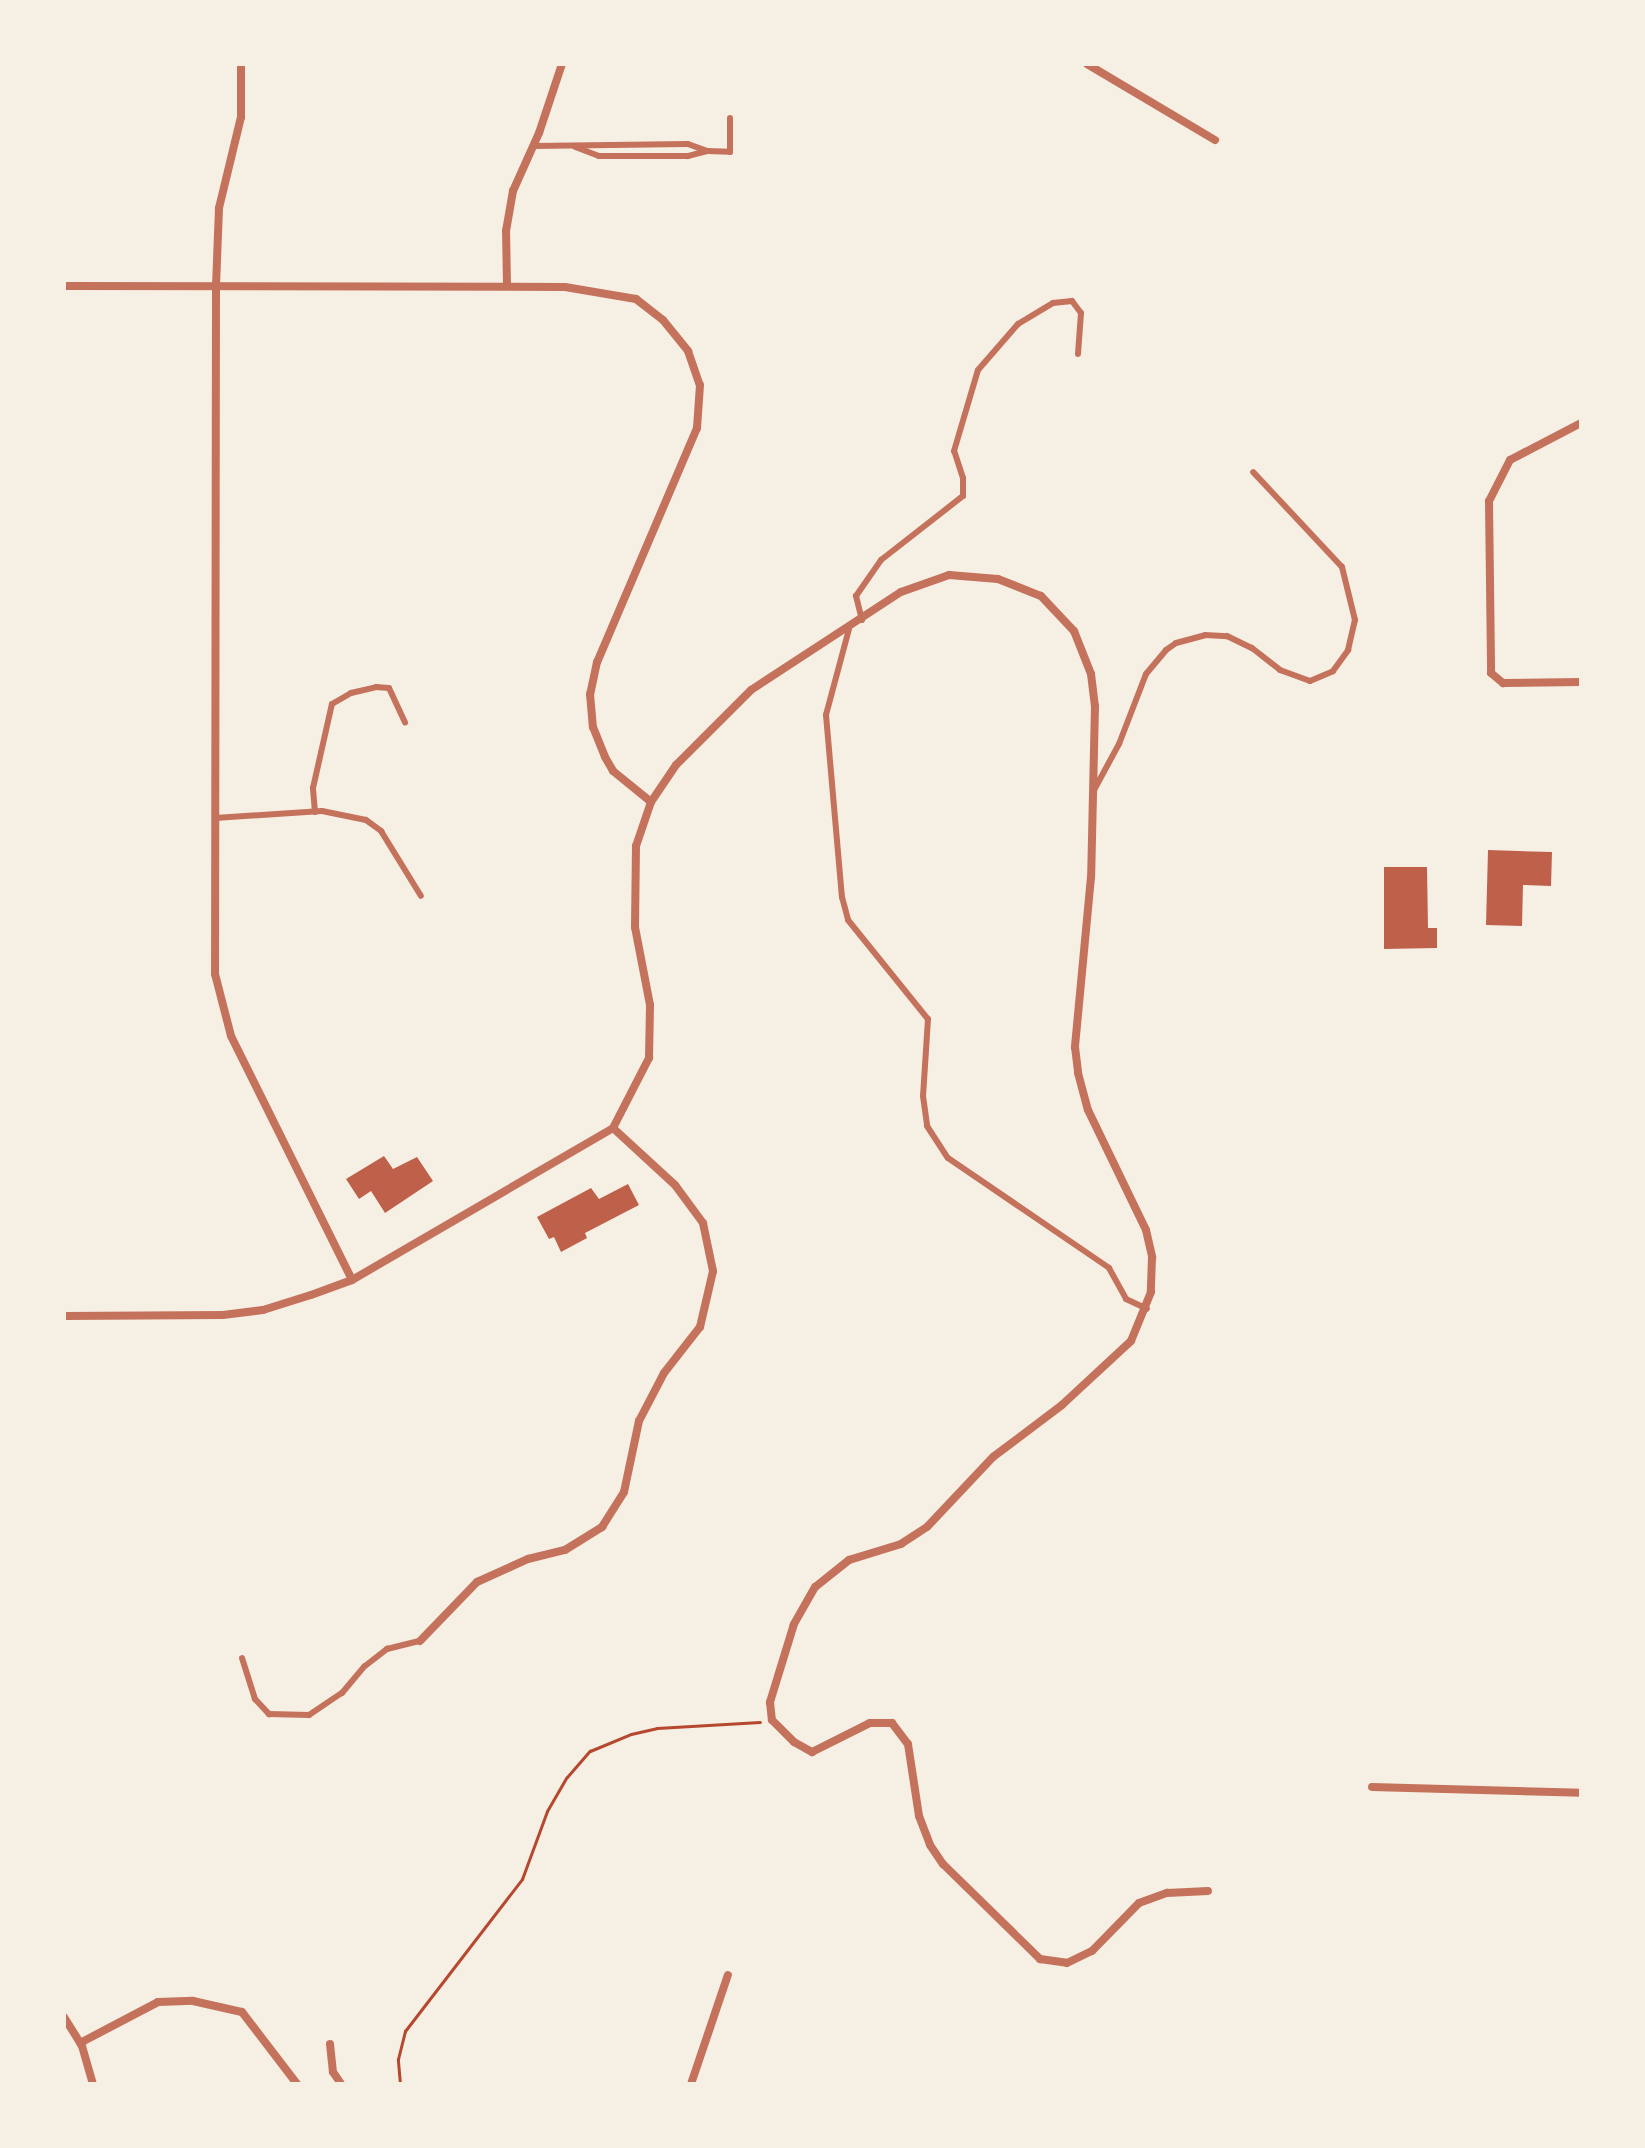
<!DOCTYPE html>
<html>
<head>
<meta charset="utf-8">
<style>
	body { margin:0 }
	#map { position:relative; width:1645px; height:2148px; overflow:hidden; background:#f6efe4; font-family:"Varela Round",sans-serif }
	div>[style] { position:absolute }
	.building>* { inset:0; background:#bf614a }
	.path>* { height:3px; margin:-1.5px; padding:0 1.5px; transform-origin:1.5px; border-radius:1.5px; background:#b5482f }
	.service>* { height:6px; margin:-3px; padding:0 3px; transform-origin:3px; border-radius:3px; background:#c5725c }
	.minor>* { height:8px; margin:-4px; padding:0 4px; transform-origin:4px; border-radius:4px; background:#c5725c }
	span { translate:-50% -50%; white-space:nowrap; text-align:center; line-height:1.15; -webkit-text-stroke:6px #f6efe4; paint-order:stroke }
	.frame { position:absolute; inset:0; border:66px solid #f6efe4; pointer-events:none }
</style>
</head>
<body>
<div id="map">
	<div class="building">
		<i style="clip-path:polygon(1488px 850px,1552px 852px,1551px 886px,1523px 885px,1522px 926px,1486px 925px)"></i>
		<i style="clip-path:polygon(1384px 867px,1427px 867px,1428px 928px,1437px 928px,1437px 948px,1384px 949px)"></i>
		<i style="clip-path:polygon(384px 1156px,393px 1169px,417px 1157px,433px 1181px,385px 1213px,371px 1191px,359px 1199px,346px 1179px)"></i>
		<i style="clip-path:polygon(628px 1184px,639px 1205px,585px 1233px,587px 1238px,561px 1252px,554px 1237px,549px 1239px,537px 1217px,591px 1188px,599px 1199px)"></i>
	</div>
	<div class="path">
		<i style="left:400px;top:2084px;width:25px;rotate:-95deg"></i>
		<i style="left:398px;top:2059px;width:29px;rotate:-76deg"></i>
		<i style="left:405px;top:2031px;width:192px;rotate:-52.4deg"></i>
		<i style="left:522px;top:1879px;width:72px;rotate:-69.8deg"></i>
		<i style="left:547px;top:1811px;width:39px;rotate:-60deg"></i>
		<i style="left:567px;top:1777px;width:35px;rotate:-49deg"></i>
		<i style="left:590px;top:1751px;width:44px;rotate:-22.5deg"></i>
		<i style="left:631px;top:1734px;width:27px;rotate:-13deg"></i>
		<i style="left:657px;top:1728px;width:103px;rotate:-3.3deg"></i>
	</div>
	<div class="service">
		<i style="left:533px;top:146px;width:155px;rotate:-0.7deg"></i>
		<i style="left:688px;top:144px;width:20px;rotate:20deg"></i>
		<i style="left:707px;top:151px;width:20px;rotate:165deg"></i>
		<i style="left:688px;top:156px;width:89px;rotate:180deg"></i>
		<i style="left:599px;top:156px;width:26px;rotate:-159deg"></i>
		<i style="left:707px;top:151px;width:23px;rotate:2deg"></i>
		<i style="left:730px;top:152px;width:34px;rotate:-90deg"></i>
		<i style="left:862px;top:620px;width:25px;rotate:-104deg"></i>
		<i style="left:856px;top:596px;width:44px;rotate:-55.2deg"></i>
		<i style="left:881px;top:560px;width:104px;rotate:-38deg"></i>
		<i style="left:963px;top:496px;width:18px;rotate:-90deg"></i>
		<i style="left:963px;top:478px;width:28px;rotate:-108deg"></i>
		<i style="left:954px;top:451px;width:84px;rotate:-73.5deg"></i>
		<i style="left:978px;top:370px;width:61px;rotate:-49deg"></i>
		<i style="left:1018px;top:324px;width:41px;rotate:-31deg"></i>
		<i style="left:1053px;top:303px;width:19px;rotate:-6deg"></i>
		<i style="left:1072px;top:301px;width:15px;rotate:53deg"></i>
		<i style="left:1081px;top:313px;width:41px;rotate:94.2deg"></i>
		<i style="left:849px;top:629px;width:89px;rotate:105deg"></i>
		<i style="left:826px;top:715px;width:183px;rotate:85deg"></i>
		<i style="left:842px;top:897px;width:24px;rotate:75deg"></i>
		<i style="left:848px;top:920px;width:127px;rotate:51.1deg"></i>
		<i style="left:928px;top:1019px;width:77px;rotate:93.7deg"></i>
		<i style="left:923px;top:1096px;width:30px;rotate:82deg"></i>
		<i style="left:927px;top:1126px;width:38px;rotate:57deg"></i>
		<i style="left:948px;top:1158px;width:195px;rotate:34.3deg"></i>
		<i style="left:1109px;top:1268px;width:35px;rotate:61deg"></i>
		<i style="left:1126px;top:1299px;width:23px;rotate:25deg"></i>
		<i style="left:1093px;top:792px;width:55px;rotate:-61.6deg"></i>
		<i style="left:1119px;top:744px;width:75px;rotate:-68.9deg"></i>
		<i style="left:1146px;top:674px;width:31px;rotate:-50deg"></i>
		<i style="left:1166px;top:650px;width:12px;rotate:-35deg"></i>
		<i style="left:1176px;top:643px;width:30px;rotate:-15deg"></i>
		<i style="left:1205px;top:635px;width:22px;rotate:3deg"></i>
		<i style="left:1227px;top:636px;width:28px;rotate:26deg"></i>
		<i style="left:1252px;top:648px;width:36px;rotate:38deg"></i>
		<i style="left:1280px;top:670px;width:32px;rotate:20deg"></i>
		<i style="left:1310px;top:681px;width:25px;rotate:-23deg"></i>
		<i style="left:1333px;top:671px;width:26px;rotate:-54deg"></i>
		<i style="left:1348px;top:650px;width:31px;rotate:-77deg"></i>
		<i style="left:1355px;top:620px;width:55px;rotate:-103.8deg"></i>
		<i style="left:1342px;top:567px;width:130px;rotate:-133.1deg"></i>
		<i style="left:315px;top:812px;width:24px;rotate:-95deg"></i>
		<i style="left:313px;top:788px;width:86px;rotate:-77.3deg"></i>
		<i style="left:332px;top:704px;width:22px;rotate:-30deg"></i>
		<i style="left:351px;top:693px;width:26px;rotate:-13deg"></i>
		<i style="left:376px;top:687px;width:13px;rotate:4deg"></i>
		<i style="left:389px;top:688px;width:38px;rotate:65deg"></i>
		<i style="left:215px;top:818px;width:107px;rotate:-3.7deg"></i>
		<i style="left:322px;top:811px;width:45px;rotate:11.6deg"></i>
		<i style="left:366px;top:820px;width:19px;rotate:36deg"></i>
		<i style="left:381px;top:831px;width:76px;rotate:58.4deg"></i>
		<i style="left:242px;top:1658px;width:43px;rotate:72.4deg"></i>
		<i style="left:255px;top:1699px;width:21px;rotate:47deg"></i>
		<i style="left:269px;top:1714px;width:40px;rotate:1.4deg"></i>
		<i style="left:309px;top:1715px;width:40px;rotate:-34deg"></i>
		<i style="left:342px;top:1693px;width:35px;rotate:-50deg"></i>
		<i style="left:365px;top:1666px;width:28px;rotate:-38deg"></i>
		<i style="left:387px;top:1649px;width:34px;rotate:-14deg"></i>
	</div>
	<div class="minor">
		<i style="left:241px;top:64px;width:53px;rotate:90deg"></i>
		<i style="left:241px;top:117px;width:94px;rotate:103.6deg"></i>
		<i style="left:219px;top:208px;width:78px;rotate:92.2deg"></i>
		<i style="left:216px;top:286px;width:688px;rotate:90.08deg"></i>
		<i style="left:215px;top:974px;width:64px;rotate:75.5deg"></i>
		<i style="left:231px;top:1036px;width:272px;rotate:63.6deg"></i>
		<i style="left:1087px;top:64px;width:149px;rotate:30.7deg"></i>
		<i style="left:64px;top:286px;width:501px;rotate:0.11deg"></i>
		<i style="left:565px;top:287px;width:72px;rotate:9.6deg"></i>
		<i style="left:636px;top:299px;width:34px;rotate:38deg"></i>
		<i style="left:663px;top:320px;width:40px;rotate:51deg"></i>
		<i style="left:688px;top:351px;width:36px;rotate:71deg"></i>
		<i style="left:700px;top:385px;width:43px;rotate:94deg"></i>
		<i style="left:697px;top:428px;width:254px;rotate:113.1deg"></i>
		<i style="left:597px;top:662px;width:33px;rotate:102deg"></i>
		<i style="left:590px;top:694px;width:33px;rotate:85deg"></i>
		<i style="left:593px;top:727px;width:32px;rotate:68deg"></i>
		<i style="left:605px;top:757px;width:16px;rotate:60deg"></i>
		<i style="left:613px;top:771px;width:49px;rotate:39.2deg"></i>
		<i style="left:507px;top:286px;width:55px;rotate:-91deg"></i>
		<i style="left:506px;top:231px;width:41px;rotate:-80.1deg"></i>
		<i style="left:513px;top:191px;width:64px;rotate:-65.9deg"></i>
		<i style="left:539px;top:133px;width:73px;rotate:-71.6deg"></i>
		<i style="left:1581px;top:423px;width:80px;rotate:152.5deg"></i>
		<i style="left:1510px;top:460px;width:46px;rotate:117.1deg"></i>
		<i style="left:1489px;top:501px;width:172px;rotate:89.3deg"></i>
		<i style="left:1491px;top:673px;width:16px;rotate:40deg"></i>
		<i style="left:1503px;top:683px;width:78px;rotate:-0.7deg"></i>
		<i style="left:64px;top:1316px;width:159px;rotate:-0.4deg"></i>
		<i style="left:223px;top:1315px;width:40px;rotate:-7.1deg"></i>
		<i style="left:263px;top:1310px;width:50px;rotate:-17.4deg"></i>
		<i style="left:311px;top:1295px;width:44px;rotate:-20.1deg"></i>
		<i style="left:352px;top:1280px;width:302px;rotate:-30.2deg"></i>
		<i style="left:613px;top:1128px;width:79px;rotate:-62.8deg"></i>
		<i style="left:649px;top:1058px;width:53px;rotate:-88.9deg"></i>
		<i style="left:650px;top:1005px;width:79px;rotate:-100.9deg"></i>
		<i style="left:635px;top:927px;width:81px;rotate:-89.3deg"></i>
		<i style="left:636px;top:846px;width:46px;rotate:-71.2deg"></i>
		<i style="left:651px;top:802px;width:45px;rotate:-56deg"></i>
		<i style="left:676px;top:765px;width:106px;rotate:-45deg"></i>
		<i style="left:751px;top:690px;width:179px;rotate:-33.2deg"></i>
		<i style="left:901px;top:592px;width:51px;rotate:-19.5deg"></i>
		<i style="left:949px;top:575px;width:49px;rotate:4.7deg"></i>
		<i style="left:998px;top:579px;width:46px;rotate:21.6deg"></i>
		<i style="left:1041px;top:596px;width:48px;rotate:46.7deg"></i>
		<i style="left:1074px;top:631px;width:46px;rotate:68.4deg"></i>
		<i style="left:1091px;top:674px;width:32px;rotate:83deg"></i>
		<i style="left:1095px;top:706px;width:171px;rotate:91.3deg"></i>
		<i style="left:1091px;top:877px;width:171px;rotate:95.4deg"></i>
		<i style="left:1075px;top:1047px;width:26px;rotate:83deg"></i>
		<i style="left:1078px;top:1073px;width:38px;rotate:75deg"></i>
		<i style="left:1088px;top:1110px;width:133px;rotate:64.2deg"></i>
		<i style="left:1146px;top:1230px;width:28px;rotate:77deg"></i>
		<i style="left:1152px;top:1257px;width:35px;rotate:92deg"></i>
		<i style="left:1151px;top:1292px;width:53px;rotate:112.2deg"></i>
		<i style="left:1131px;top:1341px;width:94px;rotate:137.2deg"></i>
		<i style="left:1062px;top:1405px;width:86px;rotate:143deg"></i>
		<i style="left:993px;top:1457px;width:96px;rotate:133.3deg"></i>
		<i style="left:927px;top:1527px;width:31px;rotate:147deg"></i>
		<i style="left:901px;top:1544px;width:54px;rotate:162.9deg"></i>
		<i style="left:849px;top:1560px;width:43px;rotate:141.5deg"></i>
		<i style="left:815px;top:1587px;width:43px;rotate:119.6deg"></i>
		<i style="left:794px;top:1624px;width:82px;rotate:107.1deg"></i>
		<i style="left:770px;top:1702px;width:18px;rotate:84deg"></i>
		<i style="left:772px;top:1720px;width:31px;rotate:45deg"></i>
		<i style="left:794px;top:1742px;width:21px;rotate:29deg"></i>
		<i style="left:812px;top:1752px;width:65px;rotate:-26.6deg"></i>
		<i style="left:870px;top:1723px;width:22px"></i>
		<i style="left:892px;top:1723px;width:26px;rotate:53deg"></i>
		<i style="left:908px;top:1744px;width:73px;rotate:81.3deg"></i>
		<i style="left:919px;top:1816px;width:31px;rotate:69deg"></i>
		<i style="left:930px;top:1845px;width:23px;rotate:56deg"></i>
		<i style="left:943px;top:1864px;width:136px;rotate:44.4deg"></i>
		<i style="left:1040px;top:1959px;width:27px;rotate:8deg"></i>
		<i style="left:1067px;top:1963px;width:28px;rotate:-26deg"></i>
		<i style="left:1092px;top:1951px;width:67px;rotate:-45.6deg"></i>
		<i style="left:1139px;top:1903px;width:30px;rotate:-20deg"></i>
		<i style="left:1167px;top:1893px;width:41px;rotate:-2.8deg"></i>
		<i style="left:420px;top:1641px;width:82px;rotate:-46deg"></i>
		<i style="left:477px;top:1582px;width:56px;rotate:-24.3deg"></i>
		<i style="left:528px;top:1559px;width:38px;rotate:-14deg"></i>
		<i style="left:565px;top:1550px;width:44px;rotate:-31.9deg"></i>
		<i style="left:602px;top:1527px;width:41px;rotate:-57.8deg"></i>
		<i style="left:624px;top:1492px;width:73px;rotate:-78.1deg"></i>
		<i style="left:639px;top:1421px;width:54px;rotate:-62.5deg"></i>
		<i style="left:664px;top:1373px;width:58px;rotate:-52deg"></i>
		<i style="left:700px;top:1327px;width:57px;rotate:-76.9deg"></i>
		<i style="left:713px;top:1271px;width:49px;rotate:-101.8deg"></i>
		<i style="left:703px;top:1223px;width:47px;rotate:-126.4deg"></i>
		<i style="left:675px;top:1185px;width:84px;rotate:-137.4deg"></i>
		<i style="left:1372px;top:1787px;width:209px;rotate:1.6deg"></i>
		<i style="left:64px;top:2017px;width:34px;rotate:58deg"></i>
		<i style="left:82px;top:2046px;width:40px;rotate:74deg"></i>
		<i style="left:80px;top:2043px;width:88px;rotate:-27.7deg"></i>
		<i style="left:158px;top:2002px;width:35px;rotate:-2deg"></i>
		<i style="left:193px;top:2001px;width:50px;rotate:12.7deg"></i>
		<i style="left:242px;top:2012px;width:91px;rotate:52.6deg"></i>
		<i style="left:330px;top:2044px;width:28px;rotate:84deg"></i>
		<i style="left:333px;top:2072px;width:14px;rotate:56deg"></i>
		<i style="left:691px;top:2084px;width:115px;rotate:-71.3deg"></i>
	</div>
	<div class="frame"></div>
</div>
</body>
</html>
